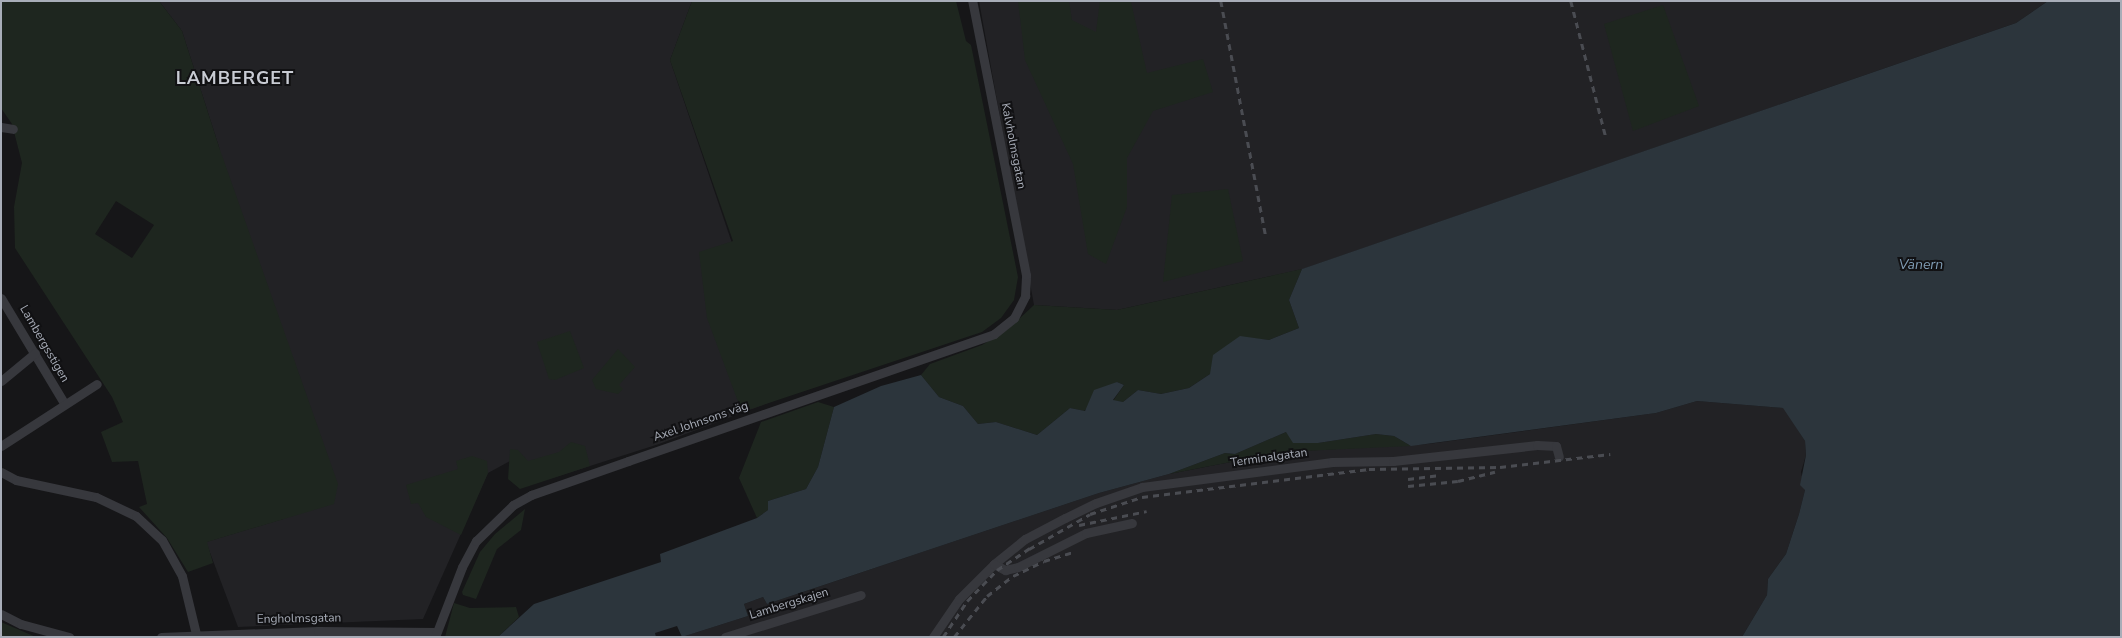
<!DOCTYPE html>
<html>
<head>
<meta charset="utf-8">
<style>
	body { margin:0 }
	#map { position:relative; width:2122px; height:638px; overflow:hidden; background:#161618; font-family:"Nunito Sans",sans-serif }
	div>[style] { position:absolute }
	.built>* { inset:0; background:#222225 }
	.green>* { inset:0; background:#1e261f }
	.water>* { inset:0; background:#2c353c }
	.minor>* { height:9px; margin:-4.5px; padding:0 4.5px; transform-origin:4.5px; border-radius:4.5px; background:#37383d }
	.rail>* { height:2.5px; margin-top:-1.25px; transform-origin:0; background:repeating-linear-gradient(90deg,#4a4c52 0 6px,transparent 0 11px) }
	span { translate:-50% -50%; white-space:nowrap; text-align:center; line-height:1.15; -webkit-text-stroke:4px #111113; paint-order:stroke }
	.street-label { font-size:12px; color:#a8adb8 }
	.water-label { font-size:14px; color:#7f9bb3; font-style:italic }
	.district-label { font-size:18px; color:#c9ccd4; font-weight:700; letter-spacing:1px }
	.frame { position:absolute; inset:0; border:2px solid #a8adb8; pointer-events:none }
</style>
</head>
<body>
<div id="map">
	<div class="built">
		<i style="clip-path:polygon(159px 1px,692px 1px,670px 60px,784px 397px,659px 444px,521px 488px,510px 461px,488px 473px,423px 619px,238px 627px,206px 542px,283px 519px,219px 147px,182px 31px)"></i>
		<i style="clip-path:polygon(979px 1px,2048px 1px,2016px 23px,1303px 269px,1117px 310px,1034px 305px)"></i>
		<i style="clip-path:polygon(1697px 401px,1784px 408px,1805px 441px,1806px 455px,1801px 472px,1805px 490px,1799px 514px,1786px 554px,1768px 579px,1767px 595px,1742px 637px,682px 637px,748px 616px,744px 604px,763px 597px,767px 604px,1099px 493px,1169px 474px,1282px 452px,1428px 444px,1656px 413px)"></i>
	</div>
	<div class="green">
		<i style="clip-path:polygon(evenodd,1px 1px,159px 1px,182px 31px,219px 147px,338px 484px,334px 504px,207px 542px,213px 563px,188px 572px,167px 538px,139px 507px,147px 504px,138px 461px,112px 462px,101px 432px,123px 422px,112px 397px,15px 248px,14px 207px,22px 163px,12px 124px,1px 108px,1px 1px,116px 201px,154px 225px,132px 258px,95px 234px,116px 201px)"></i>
		<i style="clip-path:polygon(692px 1px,956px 1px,966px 41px,971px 45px,1018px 277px,1014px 300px,1001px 318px,982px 332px,745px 411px,737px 399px,707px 318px,699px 252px,733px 241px,670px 60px)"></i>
		<i style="clip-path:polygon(1018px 1px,1069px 1px,1072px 20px,1096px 32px,1100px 1px,1131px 2px,1147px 73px,1203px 59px,1213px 92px,1153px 111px,1127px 158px,1127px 207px,1106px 264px,1088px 254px,1073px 164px,1025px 60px)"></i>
		<i style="clip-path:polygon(1663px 5px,1699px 106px,1633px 131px,1604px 24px)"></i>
		<i style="clip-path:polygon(1228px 189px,1243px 261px,1163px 282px,1172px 195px)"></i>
		<i style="clip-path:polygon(1302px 269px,1289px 300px,1299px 328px,1269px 340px,1240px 337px,1210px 374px,1189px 388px,1161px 394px,1138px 390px,1123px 402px,1113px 401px,1124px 385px,1117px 382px,1084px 411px,1070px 408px,1037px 435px,996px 422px,978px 424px,963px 406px,939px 397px,921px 375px,930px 364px,982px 345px,1007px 330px,1034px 305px,1117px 310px)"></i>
		<i style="clip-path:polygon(570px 331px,584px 368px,555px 380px,549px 379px,537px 342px)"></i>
		<i style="clip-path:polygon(618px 349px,635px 367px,619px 385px,623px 389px,618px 394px,596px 389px,592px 380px)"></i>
		<i style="clip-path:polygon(818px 402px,834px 407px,818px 467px,806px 489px,768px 501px,768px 510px,757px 518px,739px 478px,761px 422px)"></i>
		<i style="clip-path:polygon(1286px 432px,1318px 443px,1376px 434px,1394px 436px,1411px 446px,1282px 452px,1169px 474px,1225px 453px,1235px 454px)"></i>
		<i style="clip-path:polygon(571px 442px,585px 446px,590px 466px,520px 489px,508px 479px,510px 449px,518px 450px,528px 461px,559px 452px)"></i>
		<i style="clip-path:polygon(472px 456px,487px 461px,488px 473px,461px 535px,426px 517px,418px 503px,411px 504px,406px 485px,458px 469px,456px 461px)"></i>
		<i style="clip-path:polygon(525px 509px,521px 530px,497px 549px,476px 599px,463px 595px,462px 592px,480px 552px,495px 534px)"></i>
		<i style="clip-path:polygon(454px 603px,470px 608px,516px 607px,519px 617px,498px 637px,445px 637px)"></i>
		<i style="clip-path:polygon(1px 622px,36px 637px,1px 637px)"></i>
	</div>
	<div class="water">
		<i style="clip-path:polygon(2048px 1px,2121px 1px,2121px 637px,1742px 637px,1767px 595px,1768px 579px,1786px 554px,1799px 514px,1805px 490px,1800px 485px,1806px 455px,1805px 441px,1783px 408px,1697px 401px,1656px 413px,1411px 446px,1394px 436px,1376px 434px,1318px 443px,1293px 443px,1286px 432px,1235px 454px,1225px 453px,1169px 474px,1099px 493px,767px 604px,763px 597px,744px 604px,748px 616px,682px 637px,677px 626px,655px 633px,656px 637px,498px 637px,534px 604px,661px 562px,660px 554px,757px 518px,768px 510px,768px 501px,806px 489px,818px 467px,834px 407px,881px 386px,921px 375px,939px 397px,963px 406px,978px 424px,996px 422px,1037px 435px,1070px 408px,1085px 411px,1094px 390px,1117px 382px,1124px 385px,1113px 400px,1123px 402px,1138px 390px,1161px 394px,1189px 388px,1210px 374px,1213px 355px,1240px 336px,1269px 340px,1299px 328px,1289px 300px,1302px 269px,2016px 23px)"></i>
	</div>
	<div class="minor">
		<i style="left:1px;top:127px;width:12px;rotate:9deg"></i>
		<i style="left:1px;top:298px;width:122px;rotate:59deg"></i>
		<i style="left:1px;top:381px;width:44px;rotate:-39.5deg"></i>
		<i style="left:1px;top:446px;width:114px;rotate:-32.9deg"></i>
		<i style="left:1px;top:472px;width:17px;rotate:28deg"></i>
		<i style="left:16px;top:480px;width:82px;rotate:12deg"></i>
		<i style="left:96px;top:497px;width:44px;rotate:25.4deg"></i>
		<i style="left:136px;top:516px;width:35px;rotate:43deg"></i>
		<i style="left:162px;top:540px;width:41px;rotate:60.9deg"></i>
		<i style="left:182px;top:576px;width:60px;rotate:76.4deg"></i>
		<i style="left:994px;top:564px;width:40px;rotate:-39deg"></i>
		<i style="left:1025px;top:539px;width:45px;rotate:-27.7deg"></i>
		<i style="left:1065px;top:518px;width:34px;rotate:-26deg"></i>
		<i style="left:1096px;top:503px;width:49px;rotate:-19.2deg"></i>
		<i style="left:1142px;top:487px;width:192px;rotate:-7.5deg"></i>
		<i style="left:1332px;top:462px;width:61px;rotate:-0.9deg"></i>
		<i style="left:1393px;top:461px;width:145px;rotate:-6.3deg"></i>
		<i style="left:1537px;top:445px;width:19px;rotate:3deg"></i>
		<i style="left:1556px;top:446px;width:11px;rotate:75deg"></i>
		<i style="left:1px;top:614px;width:22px;rotate:27deg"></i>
		<i style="left:21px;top:624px;width:50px;rotate:15.2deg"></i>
		<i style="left:161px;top:637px;width:157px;rotate:-2.2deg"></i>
		<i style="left:318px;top:631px;width:118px;rotate:0.5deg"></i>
		<i style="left:435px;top:637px;width:75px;rotate:-68.9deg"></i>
		<i style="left:462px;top:567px;width:30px;rotate:-62deg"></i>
		<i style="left:476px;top:541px;width:52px;rotate:-44.2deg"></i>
		<i style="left:513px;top:505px;width:21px;rotate:-29deg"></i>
		<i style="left:531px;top:495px;width:103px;rotate:-19.3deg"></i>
		<i style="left:628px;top:461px;width:387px;rotate:-19.1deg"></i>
		<i style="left:994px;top:334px;width:26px;rotate:-39deg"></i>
		<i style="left:1014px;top:318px;width:25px;rotate:-63deg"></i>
		<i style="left:1025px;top:296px;width:21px;rotate:-87deg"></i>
		<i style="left:1026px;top:275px;width:279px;rotate:-101.1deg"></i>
		<i style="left:725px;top:637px;width:142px;rotate:-17.2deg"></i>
		<i style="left:933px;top:637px;width:46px;rotate:-55.6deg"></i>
		<i style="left:959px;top:599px;width:49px;rotate:-45deg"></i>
		<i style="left:994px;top:564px;width:13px;rotate:29deg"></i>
		<i style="left:1005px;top:570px;width:13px;rotate:-13deg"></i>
		<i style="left:1018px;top:567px;width:76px;rotate:-26.6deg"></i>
		<i style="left:1086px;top:533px;width:47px;rotate:-12.3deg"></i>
	</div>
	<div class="rail">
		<i style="left:1221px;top:1px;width:239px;rotate:79.2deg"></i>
		<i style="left:1571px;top:1px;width:140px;rotate:75.6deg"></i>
		<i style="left:1408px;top:479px;width:32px;rotate:-7deg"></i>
		<i style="left:1408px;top:486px;width:50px;rotate:-5.7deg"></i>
		<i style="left:1458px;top:481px;width:38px;rotate:-14deg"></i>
		<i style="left:1079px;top:525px;width:69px;rotate:-11.6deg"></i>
		<i style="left:1029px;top:549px;width:70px;rotate:-29.8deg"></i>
		<i style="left:1090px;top:514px;width:55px;rotate:-18.1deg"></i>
		<i style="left:1142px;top:497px;width:229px;rotate:-7deg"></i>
		<i style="left:1369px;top:469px;width:131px;rotate:-0.9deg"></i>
		<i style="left:1500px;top:467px;width:111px;rotate:-6.7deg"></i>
		<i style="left:943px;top:637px;width:43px;rotate:-56.3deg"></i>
		<i style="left:967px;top:601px;width:43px;rotate:-45.9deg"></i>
		<i style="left:997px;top:570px;width:43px;rotate:-33.7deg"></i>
		<i style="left:954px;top:637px;width:53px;rotate:-51.2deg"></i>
		<i style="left:987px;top:596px;width:33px;rotate:-38deg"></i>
		<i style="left:1013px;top:576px;width:34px;rotate:-26deg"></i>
		<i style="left:1044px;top:561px;width:31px;rotate:-17deg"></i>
	</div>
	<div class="street-label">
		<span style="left:1013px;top:146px;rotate:79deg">Kalvholmsgatan</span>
		<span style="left:44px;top:344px;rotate:60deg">Lambergsstigen</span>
		<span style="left:701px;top:422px;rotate:-19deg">Axel Johnsons väg</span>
		<span style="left:1269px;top:458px;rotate:-8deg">Terminalgatan</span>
		<span style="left:789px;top:604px;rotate:-17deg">Lambergskajen</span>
		<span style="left:299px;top:619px;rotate:-1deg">Engholmsgatan</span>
	</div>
	<div class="water-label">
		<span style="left:1921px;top:265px">Vänern</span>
	</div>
	<div class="district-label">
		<span style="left:235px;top:78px">LAMBERGET</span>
	</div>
	<div class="frame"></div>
</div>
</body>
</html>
